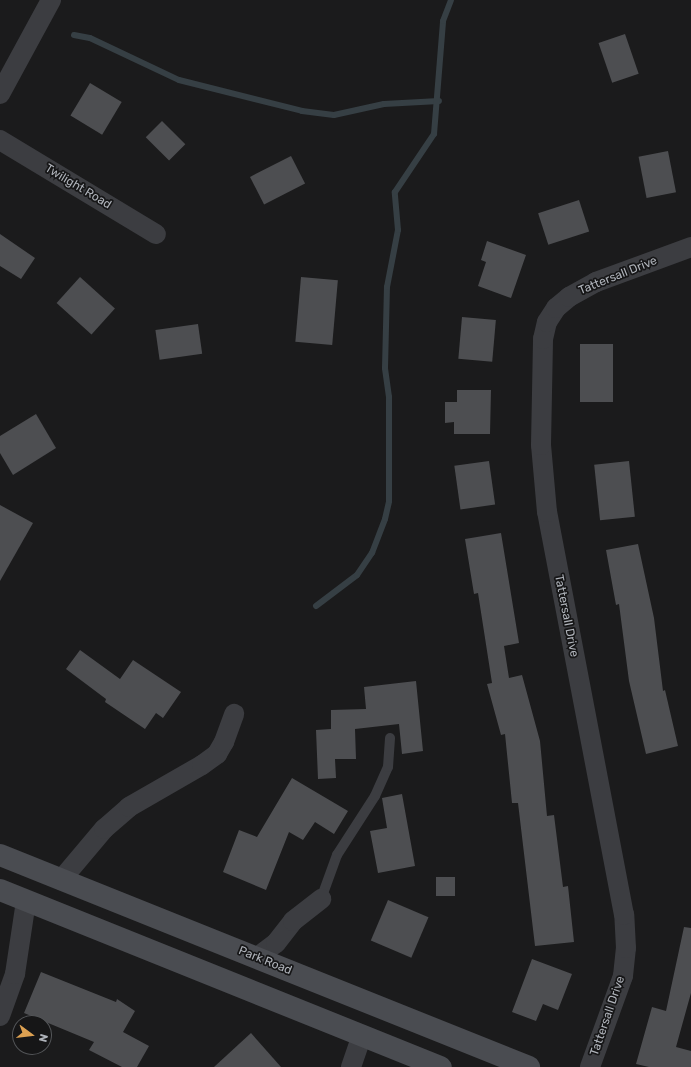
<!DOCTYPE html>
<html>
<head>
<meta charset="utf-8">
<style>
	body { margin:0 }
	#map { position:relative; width:691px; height:1067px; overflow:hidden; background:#1b1b1c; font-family:Rubik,sans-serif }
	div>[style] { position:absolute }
	.stream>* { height:6px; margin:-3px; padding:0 3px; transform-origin:3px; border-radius:3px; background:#363f44 }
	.building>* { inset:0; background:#4d4e51; transform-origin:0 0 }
	.service>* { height:10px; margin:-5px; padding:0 5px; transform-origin:5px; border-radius:5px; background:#3c3d41 }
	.minor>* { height:20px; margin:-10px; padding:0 10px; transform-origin:10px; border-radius:10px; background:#3c3d41 }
	.secondary>* { height:22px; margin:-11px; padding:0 11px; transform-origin:11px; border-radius:11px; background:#4a4c51 }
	span { translate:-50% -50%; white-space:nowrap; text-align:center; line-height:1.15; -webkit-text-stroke:3.5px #161617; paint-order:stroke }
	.street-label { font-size:12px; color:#afb3ba }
	.north { position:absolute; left:12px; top:1015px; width:40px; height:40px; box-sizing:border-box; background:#161617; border:1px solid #535558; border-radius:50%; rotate:105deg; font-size:11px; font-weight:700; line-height:16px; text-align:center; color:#afb3ba }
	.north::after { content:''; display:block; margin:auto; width:14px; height:18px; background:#dda152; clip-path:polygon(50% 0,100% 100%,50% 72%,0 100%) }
</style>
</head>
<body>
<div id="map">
	<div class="stream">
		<i style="left:74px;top:35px;width:16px;rotate:11deg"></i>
		<i style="left:90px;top:38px;width:98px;rotate:25.3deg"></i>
		<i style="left:179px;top:80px;width:127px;rotate:14.1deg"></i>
		<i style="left:302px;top:111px;width:32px;rotate:7deg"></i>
		<i style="left:334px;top:115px;width:51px;rotate:-12.4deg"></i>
		<i style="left:384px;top:104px;width:55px;rotate:-3.1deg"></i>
		<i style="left:316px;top:606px;width:51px;rotate:-37.1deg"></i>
		<i style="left:357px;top:575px;width:27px;rotate:-56deg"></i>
		<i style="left:372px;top:553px;width:36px;rotate:-69deg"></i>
		<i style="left:385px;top:519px;width:18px;rotate:-77deg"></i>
		<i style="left:389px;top:501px;width:104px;rotate:-90deg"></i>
		<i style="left:389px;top:397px;width:29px;rotate:-98deg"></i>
		<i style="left:385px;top:368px;width:81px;rotate:-88.6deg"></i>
		<i style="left:387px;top:287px;width:58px;rotate:-79.1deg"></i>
		<i style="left:398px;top:230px;width:38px;rotate:-95deg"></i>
		<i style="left:395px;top:192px;width:70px;rotate:-56.1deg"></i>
		<i style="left:434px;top:134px;width:113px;rotate:-85.4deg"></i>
		<i style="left:443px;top:21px;width:22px;rotate:-69deg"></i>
	</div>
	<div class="building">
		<i style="left:625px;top:34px;width:42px;height:28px;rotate:71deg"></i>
		<i style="left:90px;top:83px;width:37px;height:38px;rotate:31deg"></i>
		<i style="left:162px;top:121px;width:33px;height:23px;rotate:45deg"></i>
		<i style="left:668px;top:151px;width:42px;height:30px;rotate:79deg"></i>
		<i style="left:291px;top:156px;width:31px;height:46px;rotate:63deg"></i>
		<i style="left:579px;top:200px;width:33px;height:43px;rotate:72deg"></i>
		<i style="clip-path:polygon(0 234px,35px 258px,21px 279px,0 266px)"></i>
		<i style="clip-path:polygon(487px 241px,526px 255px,511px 298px,478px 286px,486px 262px,481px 260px)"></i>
		<i style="left:80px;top:277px;width:47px;height:35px;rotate:42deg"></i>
		<i style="left:301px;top:277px;width:37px;height:65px;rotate:5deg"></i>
		<i style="left:462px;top:317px;width:34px;height:42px;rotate:5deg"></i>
		<i style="left:198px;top:324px;width:30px;height:43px;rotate:82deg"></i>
		<i style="left:580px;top:344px;width:33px;height:58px"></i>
		<i style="clip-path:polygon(457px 390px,491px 390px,490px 434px,454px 434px,454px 422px,445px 423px,445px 402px,457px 402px)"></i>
		<i style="clip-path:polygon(36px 414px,56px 448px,13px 475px,0 453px,0 436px)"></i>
		<i style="left:489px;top:461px;width:44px;height:35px;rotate:82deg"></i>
		<i style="left:629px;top:461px;width:56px;height:35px;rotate:84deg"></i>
		<i style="clip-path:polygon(0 505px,33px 523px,0 581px)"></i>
		<i style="clip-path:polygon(501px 533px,519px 643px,504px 646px,509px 678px,522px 675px,540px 741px,547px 816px,554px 815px,563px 887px,568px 886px,574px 942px,535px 946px,518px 803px,512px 803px,505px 734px,501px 735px,487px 684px,492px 683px,478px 593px,474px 594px,465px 539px)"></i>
		<i style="clip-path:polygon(638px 544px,654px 618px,663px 691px,665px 690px,678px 746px,646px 754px,629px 681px,619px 604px,616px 605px,606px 550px)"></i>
		<i style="clip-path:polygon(80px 650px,120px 679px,133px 660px,181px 692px,163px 718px,156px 713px,145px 729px,105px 702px,106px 699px,66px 669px)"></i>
		<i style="clip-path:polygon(416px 681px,423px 751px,402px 754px,399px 724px,355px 729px,356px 759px,335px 759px,336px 778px,318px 779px,316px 730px,331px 729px,331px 710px,366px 709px,364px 687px)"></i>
		<i style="clip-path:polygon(292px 778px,348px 811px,334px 834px,315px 822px,303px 840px,289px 832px,266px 890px,223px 872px,239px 830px,257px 837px)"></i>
		<i style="clip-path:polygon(402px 794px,415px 866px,378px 873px,370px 831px,387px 828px,382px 798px)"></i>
		<i style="left:436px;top:877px;width:19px;height:19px"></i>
		<i style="left:388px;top:900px;width:44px;height:44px;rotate:23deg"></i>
		<i style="clip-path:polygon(684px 927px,691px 928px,691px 993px,676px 1047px,691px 1051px,691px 1067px,649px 1067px,636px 1064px,652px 1007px,666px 1011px)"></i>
		<i style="clip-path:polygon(532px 959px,572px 974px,558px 1010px,543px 1004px,536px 1021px,512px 1012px)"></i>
		<i style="clip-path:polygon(41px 972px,116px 1002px,117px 999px,135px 1011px,123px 1032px,149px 1046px,137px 1067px,122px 1067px,89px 1050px,94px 1042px,24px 1013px)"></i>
		<i style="clip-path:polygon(251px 1033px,281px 1067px,214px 1067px)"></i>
	</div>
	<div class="service">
		<i style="left:321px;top:899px;width:47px;rotate:-70deg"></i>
		<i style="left:337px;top:855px;width:70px;rotate:-57.2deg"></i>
		<i style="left:375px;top:796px;width:32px;rotate:-66deg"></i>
		<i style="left:388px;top:767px;width:29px;rotate:-86deg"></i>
	</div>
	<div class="minor">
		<i style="left:0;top:94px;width:107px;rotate:-61.5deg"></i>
		<i style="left:0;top:140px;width:182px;rotate:31.1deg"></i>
		<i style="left:61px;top:880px;width:67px;rotate:-49.9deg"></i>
		<i style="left:104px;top:829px;width:33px;rotate:-41deg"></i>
		<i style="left:129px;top:807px;width:84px;rotate:-29.9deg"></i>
		<i style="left:202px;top:765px;width:19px;rotate:-36deg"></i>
		<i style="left:217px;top:754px;width:14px;rotate:-60deg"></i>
		<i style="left:224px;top:742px;width:30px;rotate:-70deg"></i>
		<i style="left:256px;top:958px;width:25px;rotate:-37deg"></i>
		<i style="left:276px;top:943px;width:28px;rotate:-52deg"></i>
		<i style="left:293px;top:921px;width:36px;rotate:-38deg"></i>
		<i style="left:0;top:1016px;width:45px;rotate:-70.3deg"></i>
		<i style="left:15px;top:974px;width:74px;rotate:-81.4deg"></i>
		<i style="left:351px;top:1067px;width:34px;rotate:-71deg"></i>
		<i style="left:590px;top:1067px;width:97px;rotate:-70.1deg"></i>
		<i style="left:623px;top:976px;width:28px;rotate:-84deg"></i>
		<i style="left:626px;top:948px;width:33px;rotate:-93deg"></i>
		<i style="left:624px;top:915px;width:410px;rotate:-100.8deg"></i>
		<i style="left:547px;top:512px;width:67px;rotate:-95.1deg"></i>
		<i style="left:541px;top:445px;width:106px;rotate:-88.9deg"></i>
		<i style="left:543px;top:339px;width:17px;rotate:-77deg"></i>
		<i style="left:547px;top:322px;width:17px;rotate:-57deg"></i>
		<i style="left:556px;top:308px;width:17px;rotate:-40deg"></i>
		<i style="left:569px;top:297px;width:31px;rotate:-29deg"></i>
		<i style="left:596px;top:282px;width:101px;rotate:-20.2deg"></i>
	</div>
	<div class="secondary">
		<i style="left:0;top:855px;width:570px;rotate:21.84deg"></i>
		<i style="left:0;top:890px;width:475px;rotate:21.9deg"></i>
	</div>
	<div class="street-label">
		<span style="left:78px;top:187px;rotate:31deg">Twilight Road</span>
		<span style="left:618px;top:276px;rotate:-22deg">Tattersall Drive</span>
		<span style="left:566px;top:616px;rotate:79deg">Tattersall Drive</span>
		<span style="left:265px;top:961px;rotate:22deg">Park Road</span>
		<span style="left:608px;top:1016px;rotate:-71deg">Tattersall Drive</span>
	</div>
	<div class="north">N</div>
</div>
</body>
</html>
